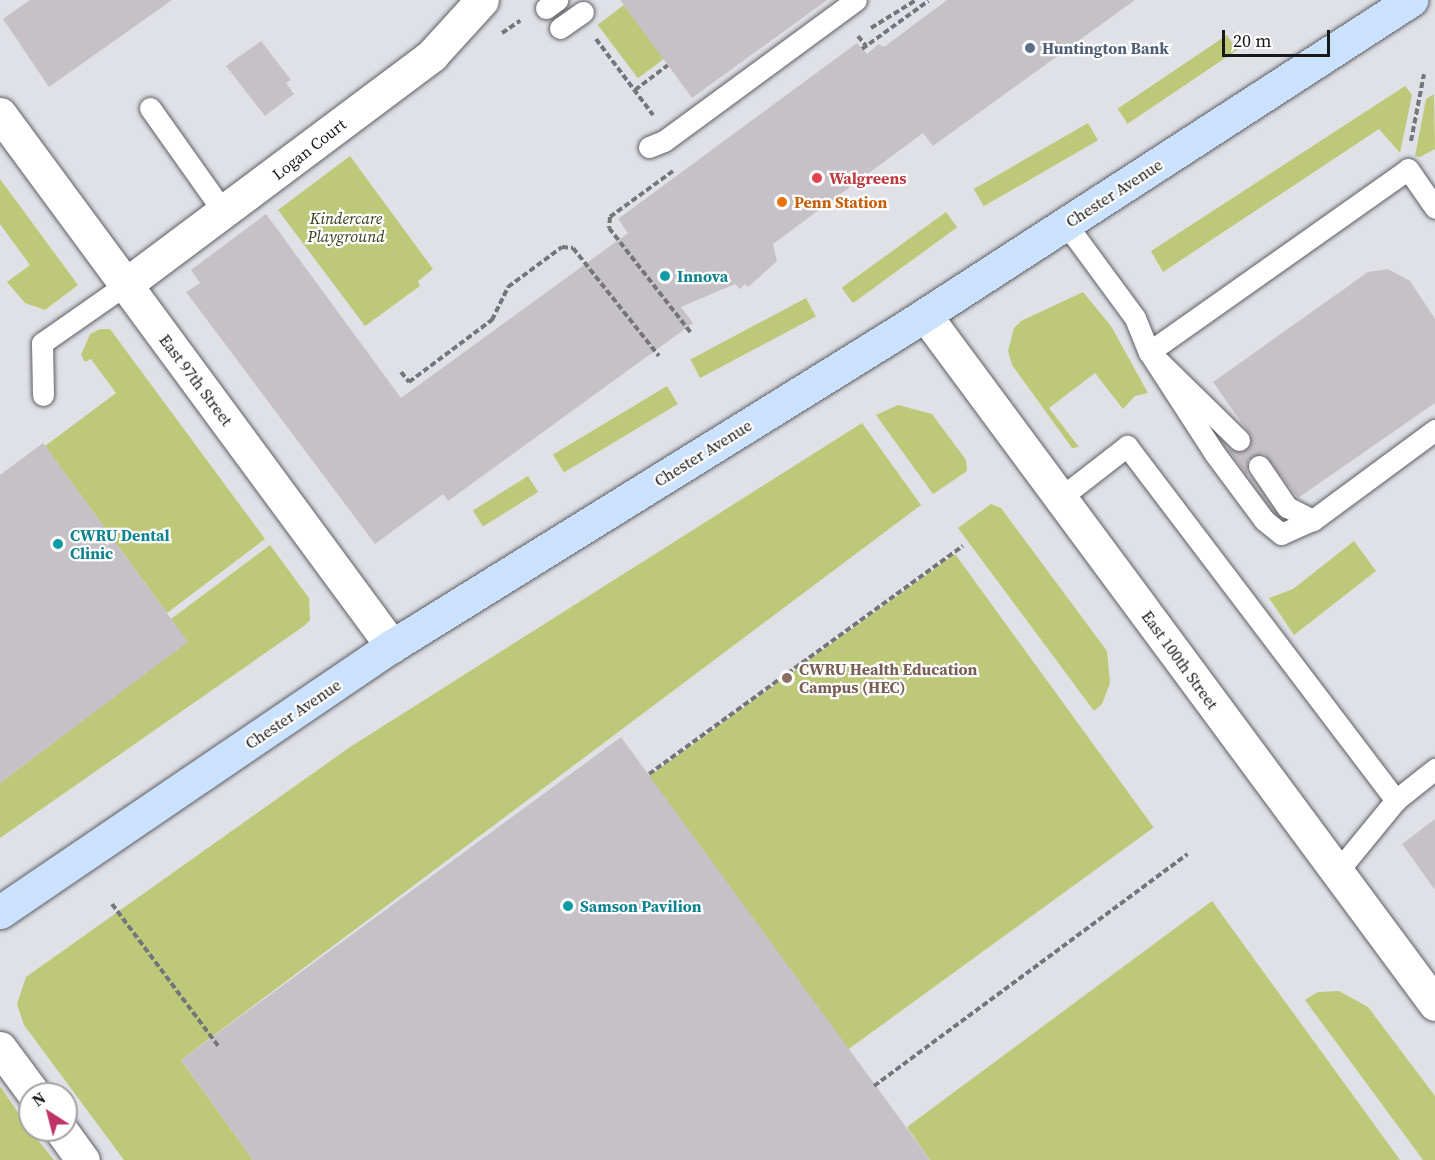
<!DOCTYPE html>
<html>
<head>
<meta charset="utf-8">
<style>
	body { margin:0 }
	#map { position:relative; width:1435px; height:1160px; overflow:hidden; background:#e0e1e7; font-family:"Source Serif 4",serif }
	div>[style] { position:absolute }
	.green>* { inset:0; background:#bdc978; transform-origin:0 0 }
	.building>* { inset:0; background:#c6c1c6 }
	.path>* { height:4px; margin-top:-2px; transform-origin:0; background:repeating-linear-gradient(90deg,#75767a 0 6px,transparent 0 9px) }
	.roads { filter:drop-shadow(0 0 2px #5e5e63) drop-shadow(0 0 2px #5e5e63) }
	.lane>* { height:21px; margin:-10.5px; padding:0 10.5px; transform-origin:10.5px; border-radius:10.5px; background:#fff }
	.street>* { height:33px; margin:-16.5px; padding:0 16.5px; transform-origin:16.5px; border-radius:16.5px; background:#fff }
	.primary>* { height:33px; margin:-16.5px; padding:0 16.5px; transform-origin:16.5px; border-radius:16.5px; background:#cae2fe }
	.dots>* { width:16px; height:16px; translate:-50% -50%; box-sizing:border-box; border:3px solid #fff; border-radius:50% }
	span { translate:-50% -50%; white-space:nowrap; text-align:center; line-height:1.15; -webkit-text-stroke:4.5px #fff; paint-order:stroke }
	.service-label { font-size:16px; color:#4e5e75; font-weight:700 }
	.left { translate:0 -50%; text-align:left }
	.street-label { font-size:16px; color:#18181a }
	.health-label { font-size:16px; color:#be3a42; font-weight:700 }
	.food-label { font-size:16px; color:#c56008; font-weight:700 }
	.park-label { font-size:16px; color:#393e19; font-style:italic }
	.culture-label { font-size:16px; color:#0d838f; font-weight:700 }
	.education-label { font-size:16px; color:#785e54; font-weight:700 }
	.north { position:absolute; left:18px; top:1082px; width:60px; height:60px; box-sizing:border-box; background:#fff; border:2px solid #a3a3a3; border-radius:50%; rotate:324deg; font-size:16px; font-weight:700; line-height:24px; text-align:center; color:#18181a }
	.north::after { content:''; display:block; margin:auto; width:21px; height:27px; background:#be3268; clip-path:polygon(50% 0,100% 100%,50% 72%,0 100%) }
	.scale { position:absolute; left:1222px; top:30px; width:108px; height:27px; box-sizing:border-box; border:3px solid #18181a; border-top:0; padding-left:8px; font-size:18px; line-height:21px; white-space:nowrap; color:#18181a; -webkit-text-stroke:4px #fff; paint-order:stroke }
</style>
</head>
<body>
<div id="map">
	<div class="green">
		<i style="left:624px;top:5px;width:67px;height:33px;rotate:53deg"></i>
		<i style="left:1227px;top:35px;width:18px;height:132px;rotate:56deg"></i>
		<i style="clip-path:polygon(1405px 86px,1412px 95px,1400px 153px,1379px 129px,1163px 272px,1151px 251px)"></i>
		<i style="clip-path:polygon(1434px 94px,1435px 149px,1420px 157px,1415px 156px,1426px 99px)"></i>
		<i style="left:1088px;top:123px;width:20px;height:132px;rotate:60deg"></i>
		<i style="clip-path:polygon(350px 156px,433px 269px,418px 281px,420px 286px,365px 326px,278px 210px)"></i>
		<i style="clip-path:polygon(0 179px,78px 285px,45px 310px,25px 303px,7px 282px,30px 265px,0 224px)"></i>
		<i style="left:946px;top:212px;width:19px;height:129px;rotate:54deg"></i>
		<i style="clip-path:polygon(1083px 292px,1111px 326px,1148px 393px,1135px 396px,1123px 409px,1095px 373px,1049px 408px,1079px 447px,1072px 448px,1012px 365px,1008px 351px,1014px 328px,1021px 321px)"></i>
		<i style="left:806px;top:298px;width:21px;height:131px;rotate:62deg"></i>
		<i style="clip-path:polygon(100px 329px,110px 329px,265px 539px,167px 613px,45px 446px,116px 393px,91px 359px,85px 362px,81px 355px,90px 334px)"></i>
		<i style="left:667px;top:386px;width:21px;height:133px;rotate:59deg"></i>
		<i style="clip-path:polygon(898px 405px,932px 414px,966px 460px,967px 471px,933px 494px,876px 415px)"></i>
		<i style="clip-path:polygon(862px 423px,921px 505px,181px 1060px,253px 1160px,124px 1160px,24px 1025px,17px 1004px,26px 977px,350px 747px)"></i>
		<i style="left:528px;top:476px;width:19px;height:65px;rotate:58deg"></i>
		<i style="clip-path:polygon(991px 504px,1001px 508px,1107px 651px,1110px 683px,1102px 704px,1094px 711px,958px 528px)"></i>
		<i style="clip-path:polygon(1354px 541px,1376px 571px,1294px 635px,1269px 598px,1293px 589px)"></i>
		<i style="clip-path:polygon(270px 545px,309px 598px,310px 620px,304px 626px,0 838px,0 783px,187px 642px,171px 619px)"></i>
		<i style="left:955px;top:554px;width:338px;height:380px;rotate:54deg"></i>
		<i style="clip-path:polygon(1212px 901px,1400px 1160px,930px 1160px,907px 1127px)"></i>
		<i style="clip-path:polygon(1339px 991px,1368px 1007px,1435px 1096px,1435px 1160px,1423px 1160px,1305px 1000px,1318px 992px)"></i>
		<i style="clip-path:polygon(0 1086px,30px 1130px,54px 1160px,0 1160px)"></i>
	</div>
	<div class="building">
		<i style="clip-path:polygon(30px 0,172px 0,49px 87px,3px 19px)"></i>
		<i style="clip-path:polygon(620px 0,827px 0,692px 98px)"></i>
		<i style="clip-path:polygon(947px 0,1135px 0,933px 146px,923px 133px,773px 244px,777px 261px,748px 287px,745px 284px,740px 289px,735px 284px,681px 307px,693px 323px,448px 501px,443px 494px,375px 544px,186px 292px,200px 283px,191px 270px,266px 214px,401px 398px,628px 233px,618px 219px,857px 43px,867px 54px,879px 44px,884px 47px)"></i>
		<i style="clip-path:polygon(261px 41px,291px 80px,286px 83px,294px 94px,265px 116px,226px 66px)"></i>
		<i style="clip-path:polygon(1388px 269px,1410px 281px,1435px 319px,1435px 403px,1298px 498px,1264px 454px,1248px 460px,1247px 475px,1228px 449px,1243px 452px,1251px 436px,1213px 382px,1368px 272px)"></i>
		<i style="clip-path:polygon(43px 443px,188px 642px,0 783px,0 475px)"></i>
		<i style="clip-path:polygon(621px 737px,930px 1160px,253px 1160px,181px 1060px)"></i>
		<i style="clip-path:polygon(1435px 819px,1435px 890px,1402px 844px)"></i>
	</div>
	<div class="path">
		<i style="left:871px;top:28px;width:53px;rotate:-31.9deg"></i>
		<i style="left:502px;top:33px;width:22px;rotate:-34deg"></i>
		<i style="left:858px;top:36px;width:13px;rotate:51deg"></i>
		<i style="left:596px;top:39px;width:95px;rotate:53.1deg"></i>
		<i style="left:862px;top:49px;width:82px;rotate:-36deg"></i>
		<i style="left:635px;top:90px;width:41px;rotate:-37.1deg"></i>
		<i style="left:1411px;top:141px;width:68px;rotate:-79deg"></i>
		<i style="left:673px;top:171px;width:78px;rotate:143.9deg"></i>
		<i style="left:610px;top:217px;width:11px;rotate:95deg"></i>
		<i style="left:609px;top:228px;width:133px;rotate:52deg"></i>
		<i style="left:401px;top:372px;width:13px;rotate:51deg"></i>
		<i style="left:409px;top:382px;width:104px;rotate:-36.8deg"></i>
		<i style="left:492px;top:320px;width:37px;rotate:-64deg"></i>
		<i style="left:508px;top:287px;width:67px;rotate:-36.5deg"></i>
		<i style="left:562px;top:247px;width:11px;rotate:5deg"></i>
		<i style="left:573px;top:248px;width:138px;rotate:51.5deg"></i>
		<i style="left:649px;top:774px;width:388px;rotate:-36deg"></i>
		<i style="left:112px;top:904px;width:179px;rotate:53.2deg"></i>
		<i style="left:874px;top:1086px;width:390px;rotate:-36.5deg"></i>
	</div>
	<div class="roads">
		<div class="lane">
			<i style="left:546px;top:8px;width:14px;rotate:-36deg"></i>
			<i style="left:560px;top:28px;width:28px;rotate:-35deg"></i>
			<i style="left:150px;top:108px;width:130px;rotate:54.7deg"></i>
			<i style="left:649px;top:147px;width:16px;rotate:-22deg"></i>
			<i style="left:664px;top:141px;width:238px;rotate:-36.3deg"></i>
			<i style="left:1066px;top:224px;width:117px;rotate:53.7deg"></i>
			<i style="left:1135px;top:318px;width:37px;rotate:68deg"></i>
			<i style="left:1149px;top:352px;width:121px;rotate:57.1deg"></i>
			<i style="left:1215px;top:454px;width:82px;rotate:53.4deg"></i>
			<i style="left:1264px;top:520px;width:22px;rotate:39deg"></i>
			<i style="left:1281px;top:534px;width:35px;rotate:-24deg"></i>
			<i style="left:1313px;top:520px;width:152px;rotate:-36.4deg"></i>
			<i style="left:43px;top:395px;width:52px;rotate:-91.1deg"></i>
			<i style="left:42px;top:343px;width:101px;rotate:-34.9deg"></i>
			<i style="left:1239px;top:440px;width:126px;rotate:-135.6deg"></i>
			<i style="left:1149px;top:352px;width:317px;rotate:-35.2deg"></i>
			<i style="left:1408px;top:169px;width:47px;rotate:55.3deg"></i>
			<i style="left:1259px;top:466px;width:50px;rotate:55.7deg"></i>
			<i style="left:1287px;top:507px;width:29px;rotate:27deg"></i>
			<i style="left:1060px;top:498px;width:85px;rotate:-37.8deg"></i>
			<i style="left:1127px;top:446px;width:445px;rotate:52.8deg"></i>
			<i style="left:1337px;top:872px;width:93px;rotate:-50.7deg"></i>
			<i style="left:1396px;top:800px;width:50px;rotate:-38.5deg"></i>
		</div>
		<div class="street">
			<i style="left:0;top:114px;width:661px;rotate:53.62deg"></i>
			<i style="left:125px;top:285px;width:384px;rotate:-36.8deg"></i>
			<i style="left:432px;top:55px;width:74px;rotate:-47.7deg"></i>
			<i style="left:925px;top:315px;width:857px;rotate:53.49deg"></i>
			<i style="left:0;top:1048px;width:57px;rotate:53.5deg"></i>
			<i style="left:61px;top:1130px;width:37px;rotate:54deg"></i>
		</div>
		<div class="primary">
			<i style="left:0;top:912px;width:474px;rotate:-34.2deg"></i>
			<i style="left:392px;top:646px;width:605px;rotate:-31.82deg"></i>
			<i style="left:906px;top:327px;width:602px;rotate:-32.92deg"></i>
		</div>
	</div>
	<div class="dots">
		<i style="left:1030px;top:48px;background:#5c6f8a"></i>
		<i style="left:817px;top:178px;background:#e0444e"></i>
		<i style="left:782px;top:202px;background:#e8710a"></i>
		<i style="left:665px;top:276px;background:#0f9aa8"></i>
		<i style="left:58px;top:544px;background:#0f9aa8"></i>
		<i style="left:787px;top:678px;background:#8d6e63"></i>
		<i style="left:568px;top:906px;background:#0f9aa8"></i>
	</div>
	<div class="service-label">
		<span class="left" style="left:1042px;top:48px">Huntington Bank</span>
	</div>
	<div class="street-label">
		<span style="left:309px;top:149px;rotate:-38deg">Logan Court</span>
		<span style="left:1114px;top:193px;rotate:-33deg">Chester Avenue</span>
		<span style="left:196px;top:380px;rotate:53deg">East 97th Street</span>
		<span style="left:703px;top:453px;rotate:-32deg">Chester Avenue</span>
		<span style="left:1180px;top:660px;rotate:54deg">East 100th Street</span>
		<span style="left:293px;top:714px;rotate:-34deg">Chester Avenue</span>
	</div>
	<div class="health-label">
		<span class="left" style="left:829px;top:178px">Walgreens</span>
	</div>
	<div class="food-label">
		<span class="left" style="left:794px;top:202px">Penn Station</span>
	</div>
	<div class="park-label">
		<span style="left:346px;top:227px">Kindercare<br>Playground</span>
	</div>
	<div class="culture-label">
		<span class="left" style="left:677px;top:276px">Innova</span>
		<span class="left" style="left:70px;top:544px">CWRU Dental<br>Clinic</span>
		<span class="left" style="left:580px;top:906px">Samson Pavilion</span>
	</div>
	<div class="education-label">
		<span class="left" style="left:799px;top:678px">CWRU Health Education<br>Campus (HEC)</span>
	</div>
	<div class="north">N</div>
	<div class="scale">20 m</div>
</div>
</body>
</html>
